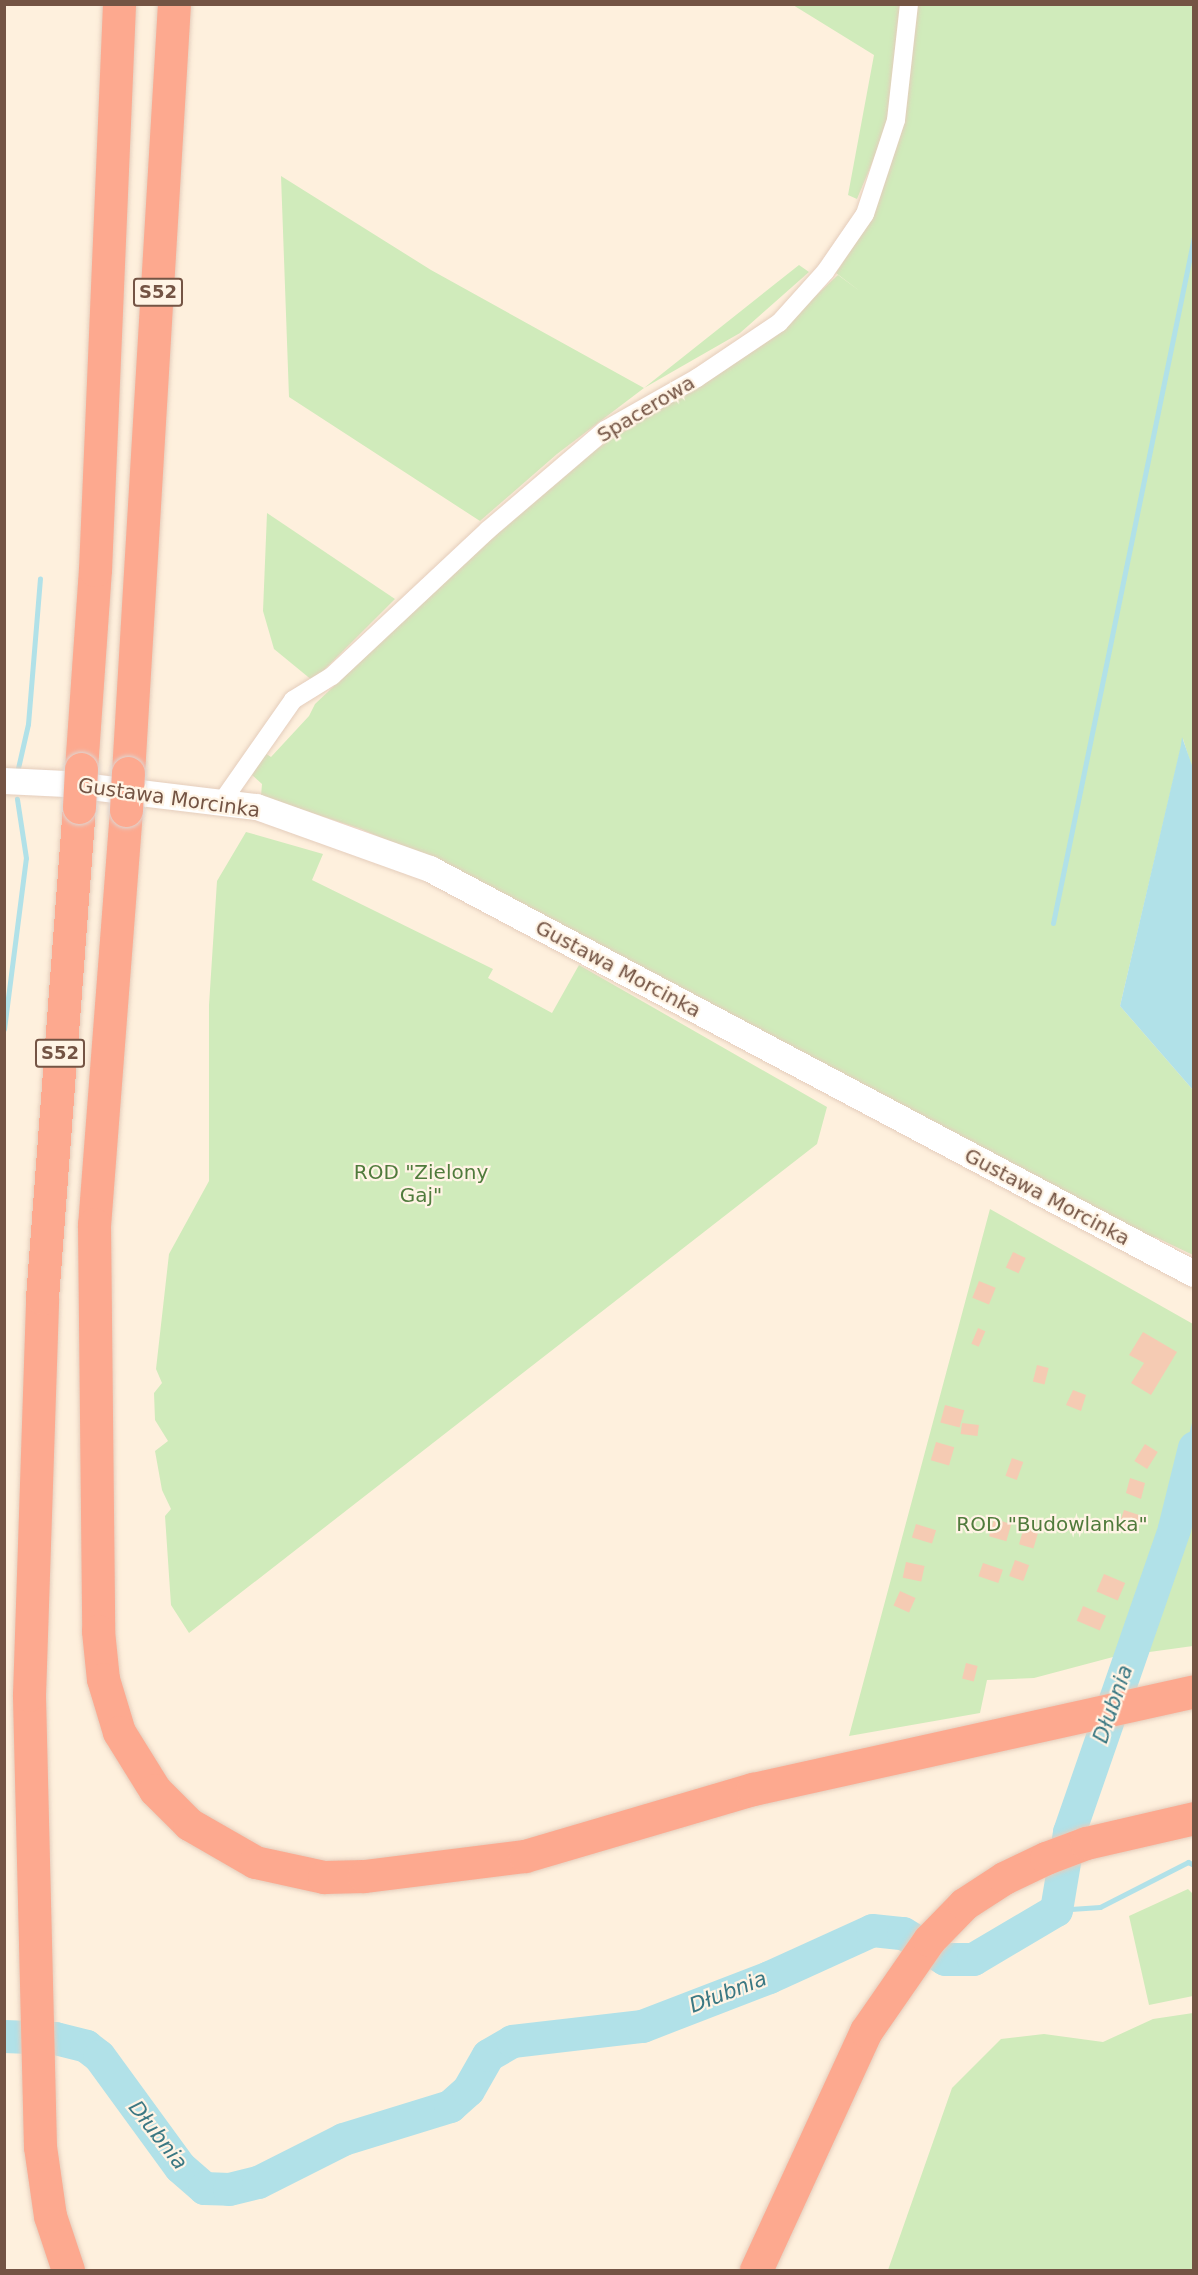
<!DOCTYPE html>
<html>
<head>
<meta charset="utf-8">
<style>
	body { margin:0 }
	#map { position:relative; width:1198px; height:2275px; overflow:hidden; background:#fef0dd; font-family:"DejaVu Sans",sans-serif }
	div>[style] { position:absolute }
	.green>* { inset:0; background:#d0ebbb }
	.water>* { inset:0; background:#b1e1e8 }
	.stream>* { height:5px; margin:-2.5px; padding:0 2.5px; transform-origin:2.5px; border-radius:2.5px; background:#b1e1e8 }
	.river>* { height:33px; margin:-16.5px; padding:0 16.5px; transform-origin:16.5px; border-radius:16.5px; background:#b1e1e8 }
	.building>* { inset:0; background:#f5cbb3; transform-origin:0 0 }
	.roads { filter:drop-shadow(0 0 2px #e4cdbc) drop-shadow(0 0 2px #e4cdbc) }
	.street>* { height:18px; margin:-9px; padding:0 9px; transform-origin:9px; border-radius:9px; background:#fff }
	.secondary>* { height:26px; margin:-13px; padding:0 13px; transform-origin:13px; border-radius:13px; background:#fff }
	.highway>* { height:33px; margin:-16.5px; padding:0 16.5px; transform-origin:16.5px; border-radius:16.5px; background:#fda98f }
	.bridges { filter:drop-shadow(0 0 2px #ded6d2) drop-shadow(0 0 2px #ded6d2) }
	.highway-bridge>* { height:33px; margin:-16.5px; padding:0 16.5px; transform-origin:16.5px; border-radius:16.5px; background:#fda98f }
	span { translate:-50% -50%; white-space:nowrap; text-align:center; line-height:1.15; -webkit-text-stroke:4.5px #fff4e5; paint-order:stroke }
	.shield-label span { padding:2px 4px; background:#fff4e5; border:2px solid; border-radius:4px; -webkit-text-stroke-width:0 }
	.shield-label { font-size:18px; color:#745444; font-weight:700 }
	.street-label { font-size:20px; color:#745444 }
	.park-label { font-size:20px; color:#507b3c }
	.water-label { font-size:21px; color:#3b7883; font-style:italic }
	.frame { position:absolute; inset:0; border:6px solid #745444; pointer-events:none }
</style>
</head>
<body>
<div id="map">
	<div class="green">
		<i style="clip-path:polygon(793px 5px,901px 5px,890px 120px,857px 199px,848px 195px,874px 55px)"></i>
		<i style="clip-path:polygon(915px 5px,1193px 5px,1193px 771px,1183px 739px,1120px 1006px,1193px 1090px,1193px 1255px,1155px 1237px,1146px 1239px,463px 873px,361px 829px,261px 796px,262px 784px,252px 775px,265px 753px,271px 757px,309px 716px,315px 704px,491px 538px,590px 453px,764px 344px,838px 275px,861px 292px,836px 273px,871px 219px)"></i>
		<i style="clip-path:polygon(281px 176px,431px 270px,644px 388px,799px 265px,809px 272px,740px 333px,644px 388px,557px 454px,480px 521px,289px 397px)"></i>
		<i style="clip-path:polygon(267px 513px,395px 599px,313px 681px,274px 649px,263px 611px)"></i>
		<i style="clip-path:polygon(246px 832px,323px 854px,312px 880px,493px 969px,488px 978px,552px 1013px,579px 965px,827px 1107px,817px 1144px,189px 1633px,171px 1605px,165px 1516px,171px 1509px,162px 1490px,155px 1451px,168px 1441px,155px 1420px,154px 1393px,162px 1383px,156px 1369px,169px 1254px,209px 1181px,209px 1005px,217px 881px)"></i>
		<i style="clip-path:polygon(990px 1209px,1193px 1324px,1193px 1646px,1113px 1657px,1034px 1678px,987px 1680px,980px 1713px,849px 1736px)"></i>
		<i style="clip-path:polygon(1188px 1889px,1193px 1894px,1193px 1996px,1149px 2005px,1129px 1916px)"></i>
		<i style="clip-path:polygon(1193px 2013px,1193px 2270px,888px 2270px,952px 2088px,1001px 2039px,1044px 2034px,1103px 2042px,1153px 2019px)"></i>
	</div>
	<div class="water">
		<i style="clip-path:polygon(1193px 690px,1182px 737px,1194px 771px,1193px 1090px,1120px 1006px,1181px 745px,1182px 737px)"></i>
		<i style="clip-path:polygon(1193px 1419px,1193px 1470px,1174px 1528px,1175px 1489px)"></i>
	</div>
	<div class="stream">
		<i style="left:18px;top:768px;width:45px;rotate:-77.2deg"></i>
		<i style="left:28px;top:724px;width:146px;rotate:-85.3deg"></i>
		<i style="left:1053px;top:923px;width:700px;rotate:-78.39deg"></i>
		<i style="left:4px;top:1029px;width:172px;rotate:-82.7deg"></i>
		<i style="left:26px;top:858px;width:60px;rotate:-98.7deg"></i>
		<i style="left:1056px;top:1910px;width:44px;rotate:-3.9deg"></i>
		<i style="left:1100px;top:1907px;width:99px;rotate:-27.1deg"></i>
		<i style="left:1188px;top:1862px;width:7px;rotate:27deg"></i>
	</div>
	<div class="river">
		<i style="left:4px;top:2036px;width:51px;rotate:2.2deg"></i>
		<i style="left:55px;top:2038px;width:32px;rotate:14deg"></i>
		<i style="left:86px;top:2046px;width:16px;rotate:38deg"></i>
		<i style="left:99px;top:2056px;width:137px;rotate:53.9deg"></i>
		<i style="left:180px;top:2167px;width:32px;rotate:41deg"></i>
		<i style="left:204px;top:2188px;width:25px;rotate:2deg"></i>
		<i style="left:229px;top:2189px;width:30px;rotate:-14deg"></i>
		<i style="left:258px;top:2182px;width:95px;rotate:-26.8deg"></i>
		<i style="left:343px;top:2139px;width:112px;rotate:-17.1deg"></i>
		<i style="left:450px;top:2106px;width:24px;rotate:-42deg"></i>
		<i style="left:468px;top:2090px;width:40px;rotate:-60.3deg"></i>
		<i style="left:488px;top:2055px;width:28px;rotate:-30deg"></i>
		<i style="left:512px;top:2041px;width:131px;rotate:-6.6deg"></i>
		<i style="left:642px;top:2026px;width:136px;rotate:-21.1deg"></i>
		<i style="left:769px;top:1977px;width:113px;rotate:-24.5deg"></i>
		<i style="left:872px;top:1930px;width:31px;rotate:6deg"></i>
		<i style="left:903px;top:1933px;width:49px;rotate:31.8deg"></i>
		<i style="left:945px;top:1959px;width:28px"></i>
		<i style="left:973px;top:1959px;width:96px;rotate:-30.6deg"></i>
		<i style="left:1056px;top:1910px;width:79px;rotate:-80.5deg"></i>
		<i style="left:1069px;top:1832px;width:322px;rotate:-70.9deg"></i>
		<i style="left:1174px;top:1528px;width:83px;rotate:-76.1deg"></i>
	</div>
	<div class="building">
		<i style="left:1013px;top:1252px;width:14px;height:17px;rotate:25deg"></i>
		<i style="left:979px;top:1281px;width:18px;height:18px;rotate:22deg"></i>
		<i style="left:978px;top:1328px;width:8px;height:17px;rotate:23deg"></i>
		<i style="clip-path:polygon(1143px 1332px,1177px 1352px,1151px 1395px,1131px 1383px,1144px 1363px,1129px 1355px)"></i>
		<i style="left:1037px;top:1365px;width:12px;height:17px;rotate:14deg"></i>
		<i style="clip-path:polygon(1073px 1390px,1086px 1395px,1081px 1411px,1066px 1405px)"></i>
		<i style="left:945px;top:1405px;width:20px;height:18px;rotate:15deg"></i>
		<i style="left:962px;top:1423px;width:17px;height:11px;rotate:7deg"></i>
		<i style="left:936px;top:1442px;width:19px;height:19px;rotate:16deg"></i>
		<i style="left:1145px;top:1444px;width:15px;height:20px;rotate:32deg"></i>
		<i style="left:1012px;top:1458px;width:12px;height:19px;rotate:20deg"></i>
		<i style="clip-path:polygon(1130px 1478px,1145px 1483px,1141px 1499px,1126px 1493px)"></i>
		<i style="clip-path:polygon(1124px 1510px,1142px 1516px,1133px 1533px,1118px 1528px)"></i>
		<i style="left:994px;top:1519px;width:18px;height:18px;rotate:16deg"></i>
		<i style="left:916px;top:1524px;width:21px;height:14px;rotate:17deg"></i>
		<i style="left:1024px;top:1527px;width:15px;height:18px;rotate:16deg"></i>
		<i style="left:1015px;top:1560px;width:15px;height:17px;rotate:20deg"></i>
		<i style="left:906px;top:1562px;width:19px;height:16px;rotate:12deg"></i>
		<i style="left:983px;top:1563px;width:21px;height:14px;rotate:19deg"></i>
		<i style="left:1104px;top:1574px;width:23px;height:19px;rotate:23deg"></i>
		<i style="left:900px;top:1591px;width:17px;height:16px;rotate:24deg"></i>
		<i style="left:1083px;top:1606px;width:25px;height:16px;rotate:23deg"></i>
		<i style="left:966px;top:1663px;width:12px;height:16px;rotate:14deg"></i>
	</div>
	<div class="roads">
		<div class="street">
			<i style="left:221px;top:803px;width:126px;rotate:-55deg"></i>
			<i style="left:293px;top:700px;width:46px;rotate:-31.6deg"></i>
			<i style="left:332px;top:676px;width:214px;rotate:-43.1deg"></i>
			<i style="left:488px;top:530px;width:154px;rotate:-40.5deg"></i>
			<i style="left:605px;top:430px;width:106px;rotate:-29.5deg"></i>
			<i style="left:697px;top:378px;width:99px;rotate:-33.9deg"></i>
			<i style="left:779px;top:323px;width:69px;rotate:-48deg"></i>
			<i style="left:825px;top:272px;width:70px;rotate:-55.4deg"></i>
			<i style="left:865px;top:214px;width:99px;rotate:-71.7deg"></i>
			<i style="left:896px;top:120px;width:117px;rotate:-83.6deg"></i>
		</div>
		<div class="secondary">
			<i style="left:4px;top:781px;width:62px;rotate:2.8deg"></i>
			<i style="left:66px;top:784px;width:192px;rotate:6.9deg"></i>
			<i style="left:257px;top:807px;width:184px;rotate:19.7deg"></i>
			<i style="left:430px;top:869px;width:865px;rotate:27.93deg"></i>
		</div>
		<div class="highway">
			<i style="left:81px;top:769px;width:199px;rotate:-86deg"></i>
			<i style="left:95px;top:570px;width:567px;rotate:-87.57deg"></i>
			<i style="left:128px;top:773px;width:770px;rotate:-86.58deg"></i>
			<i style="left:126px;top:810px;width:415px;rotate:94.4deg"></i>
			<i style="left:94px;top:1224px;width:407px;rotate:89.4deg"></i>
			<i style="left:98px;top:1631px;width:48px;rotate:84.1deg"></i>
			<i style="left:103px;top:1679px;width:55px;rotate:73.2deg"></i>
			<i style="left:119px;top:1732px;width:68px;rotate:58.2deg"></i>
			<i style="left:155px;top:1790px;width:48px;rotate:45deg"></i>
			<i style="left:189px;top:1824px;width:76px;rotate:29.9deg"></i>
			<i style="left:255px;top:1862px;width:71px;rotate:12.3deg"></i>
			<i style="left:324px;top:1877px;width:40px;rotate:-1.4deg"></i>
			<i style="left:364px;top:1876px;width:162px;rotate:-7.1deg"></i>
			<i style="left:525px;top:1856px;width:238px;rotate:-16.4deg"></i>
			<i style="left:753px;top:1789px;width:452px;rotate:-12.5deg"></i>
			<i style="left:68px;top:2270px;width:57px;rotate:-108.4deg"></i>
			<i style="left:50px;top:2216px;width:70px;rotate:-98.2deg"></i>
			<i style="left:40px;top:2147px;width:452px;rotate:-91.4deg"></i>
			<i style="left:29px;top:1695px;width:397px;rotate:-88.1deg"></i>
			<i style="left:42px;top:1298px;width:492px;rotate:-85.7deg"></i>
			<i style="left:756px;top:2270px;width:263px;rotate:-65.3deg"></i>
			<i style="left:866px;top:2031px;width:111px;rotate:-55.3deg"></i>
			<i style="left:929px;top:1940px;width:50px;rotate:-45.8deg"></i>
			<i style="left:964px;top:1904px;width:48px;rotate:-33deg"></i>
			<i style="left:1004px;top:1878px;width:47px;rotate:-25.5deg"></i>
			<i style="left:1046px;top:1858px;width:43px;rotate:-20.6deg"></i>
			<i style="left:1086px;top:1843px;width:111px;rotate:-13deg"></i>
		</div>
	</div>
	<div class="bridges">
		<div class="highway-bridge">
			<i style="left:79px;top:807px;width:38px;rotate:-87deg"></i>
			<i style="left:126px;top:810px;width:37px;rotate:-87deg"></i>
		</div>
	</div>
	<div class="shield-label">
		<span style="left:158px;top:292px">S52</span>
		<span style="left:60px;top:1053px">S52</span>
	</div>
	<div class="street-label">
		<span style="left:646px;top:409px;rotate:-31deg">Spacerowa</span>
		<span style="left:169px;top:798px;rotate:8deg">Gustawa Morcinka</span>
		<span style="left:618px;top:969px;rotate:28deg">Gustawa Morcinka</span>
		<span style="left:1047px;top:1197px;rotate:28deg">Gustawa Morcinka</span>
	</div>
	<div class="park-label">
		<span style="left:421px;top:1184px">ROD "Zielony<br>Gaj"</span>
		<span style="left:1052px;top:1524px">ROD "Budowlanka"</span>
	</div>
	<div class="water-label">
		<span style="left:1113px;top:1704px;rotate:-71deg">Dłubnia</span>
		<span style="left:728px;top:1992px;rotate:-21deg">Dłubnia</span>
		<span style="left:158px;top:2135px;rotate:52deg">Dłubnia</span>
	</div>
	<div class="frame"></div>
</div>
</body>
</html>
